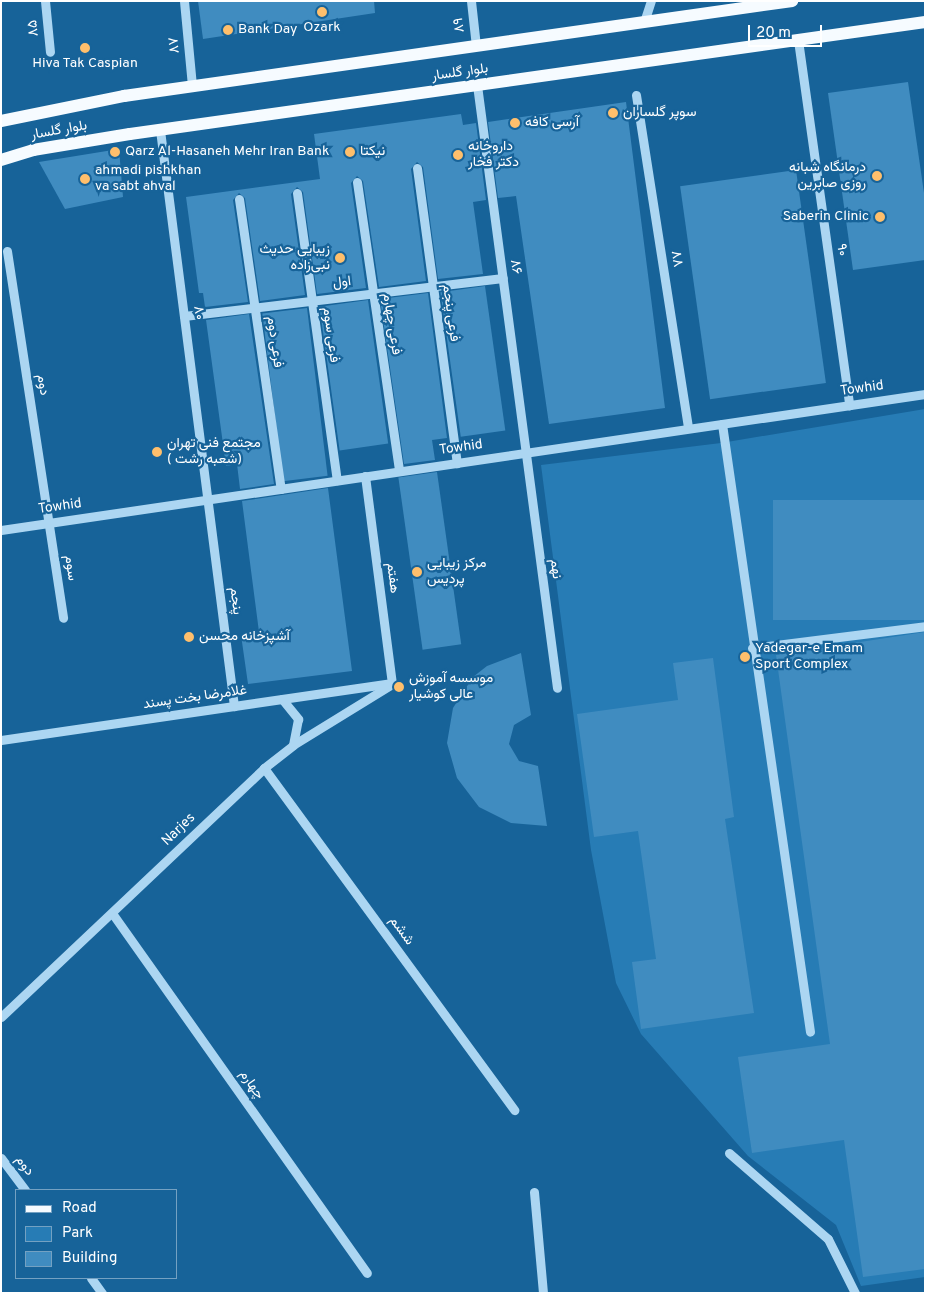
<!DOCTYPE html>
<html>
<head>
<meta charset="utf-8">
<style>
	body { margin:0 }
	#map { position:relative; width:926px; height:1294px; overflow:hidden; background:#176399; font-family:Overpass,Vazirmatn,sans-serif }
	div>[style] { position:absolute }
	.green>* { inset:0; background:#277cb5 }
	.building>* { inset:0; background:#408cc0; transform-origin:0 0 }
	.minor>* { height:9px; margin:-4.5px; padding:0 4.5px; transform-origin:4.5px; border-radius:4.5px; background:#acd6f2 }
	.major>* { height:12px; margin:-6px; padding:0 6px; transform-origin:6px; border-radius:6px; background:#f6fbff }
	.dots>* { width:14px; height:14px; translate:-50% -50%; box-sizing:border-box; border:2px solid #176399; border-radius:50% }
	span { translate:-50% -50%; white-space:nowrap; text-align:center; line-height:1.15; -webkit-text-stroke:4.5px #176399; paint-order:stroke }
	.street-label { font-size:14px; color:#fff }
	.poi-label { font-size:14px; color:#fff }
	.left { translate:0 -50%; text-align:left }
	.right { translate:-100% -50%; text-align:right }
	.frame { position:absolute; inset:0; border:2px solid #fff; pointer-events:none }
	.legend { position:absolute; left:15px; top:1189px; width:162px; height:90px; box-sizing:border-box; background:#176399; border:1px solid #74a1c2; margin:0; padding:6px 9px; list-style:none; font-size:15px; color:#fff }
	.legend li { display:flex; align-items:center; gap:10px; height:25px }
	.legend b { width:25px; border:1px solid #74a1c2 }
	.scale { position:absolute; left:748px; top:25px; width:74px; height:22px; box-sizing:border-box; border:2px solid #fff; border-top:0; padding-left:6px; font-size:15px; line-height:18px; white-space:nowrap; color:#fff; -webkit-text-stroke:4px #176399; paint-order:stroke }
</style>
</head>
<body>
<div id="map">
	<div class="green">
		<i style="clip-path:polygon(925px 409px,925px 1277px,861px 1286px,836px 1225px,748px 1156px,641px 1034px,616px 983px,591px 850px,541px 465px,721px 443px)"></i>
	</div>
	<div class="building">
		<i style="clip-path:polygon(198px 1px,374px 1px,375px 13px,203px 39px)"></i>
		<i style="clip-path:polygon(908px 82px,925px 200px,925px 260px,853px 270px,828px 93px)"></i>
		<i style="clip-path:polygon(626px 102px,665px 408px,549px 424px,516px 196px,498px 198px,488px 122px)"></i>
		<i style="clip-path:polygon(461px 114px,463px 125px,476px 123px,486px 200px,473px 202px,483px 274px,438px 279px,423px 167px,417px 162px,411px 169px,426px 281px,379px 287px,363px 181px,357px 176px,351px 183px,366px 288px,317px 294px,303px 192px,297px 187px,291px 194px,305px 295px,260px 301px,245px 198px,239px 193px,233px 200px,248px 302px,205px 307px,203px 293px,199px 293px,186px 197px,320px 179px,314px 134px)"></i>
		<i style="clip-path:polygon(119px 149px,123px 197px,65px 209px,39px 162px)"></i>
		<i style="left:796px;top:170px;width:215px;height:117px;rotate:82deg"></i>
		<i style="left:485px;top:286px;width:146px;height:45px;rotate:82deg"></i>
		<i style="clip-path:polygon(428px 293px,447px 438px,432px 440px,435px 460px,404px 464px,380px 299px)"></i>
		<i style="left:368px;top:300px;width:145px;height:49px;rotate:82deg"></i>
		<i style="left:307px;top:308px;width:169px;height:45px;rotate:83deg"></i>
		<i style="clip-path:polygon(249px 314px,274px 484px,240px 489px,237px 464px,226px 466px,206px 320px)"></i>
		<i style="left:437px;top:472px;width:174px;height:39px;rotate:82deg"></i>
		<i style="clip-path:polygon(328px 488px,352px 671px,248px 684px,241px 635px,259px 632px,242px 501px)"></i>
		<i style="left:925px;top:500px;width:120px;height:152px;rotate:90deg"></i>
		<i style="clip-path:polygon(925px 632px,925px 1269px,863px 1277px,844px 1140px,752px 1153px,738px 1057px,830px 1044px,776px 655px)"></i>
		<i style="clip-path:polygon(521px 653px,531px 715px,514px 725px,509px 744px,519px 761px,538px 766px,547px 826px,511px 823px,479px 807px,457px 778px,447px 743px,453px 708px,473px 677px,487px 666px)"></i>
		<i style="clip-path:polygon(713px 658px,734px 817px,725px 819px,754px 1013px,641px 1029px,632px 962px,656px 959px,638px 831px,594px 837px,577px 714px,678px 700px,673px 663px)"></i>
	</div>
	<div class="minor">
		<i style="left:45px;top:1px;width:51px;rotate:84.4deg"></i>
		<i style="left:184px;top:1px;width:85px;rotate:84.6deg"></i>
		<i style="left:471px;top:1px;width:45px;rotate:83.7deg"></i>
		<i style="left:644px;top:22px;width:22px;rotate:-72deg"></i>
		<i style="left:798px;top:40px;width:369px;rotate:82deg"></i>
		<i style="left:477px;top:85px;width:608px;rotate:82.44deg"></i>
		<i style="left:636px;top:95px;width:337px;rotate:81.1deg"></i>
		<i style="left:160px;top:130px;width:581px;rotate:82.68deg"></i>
		<i style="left:417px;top:168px;width:298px;rotate:82.3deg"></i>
		<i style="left:357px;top:182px;width:292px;rotate:81.7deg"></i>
		<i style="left:297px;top:193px;width:290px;rotate:82.1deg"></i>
		<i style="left:239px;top:199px;width:293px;rotate:81.8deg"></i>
		<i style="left:7px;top:251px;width:371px;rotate:81.3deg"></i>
		<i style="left:184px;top:316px;width:321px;rotate:-6.8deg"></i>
		<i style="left:722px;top:424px;width:614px;rotate:81.76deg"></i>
		<i style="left:365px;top:476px;width:210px;rotate:82.6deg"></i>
		<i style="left:1px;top:530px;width:934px;rotate:-8.37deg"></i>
		<i style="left:752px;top:648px;width:174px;rotate:-7.2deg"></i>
		<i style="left:282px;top:699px;width:26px;rotate:51deg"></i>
		<i style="left:298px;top:719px;width:25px;rotate:101deg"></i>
		<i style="left:1px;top:740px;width:390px;rotate:-8.3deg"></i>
		<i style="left:264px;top:768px;width:424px;rotate:53.8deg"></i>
		<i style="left:112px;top:913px;width:441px;rotate:54.7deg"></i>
		<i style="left:1px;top:1017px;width:362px;rotate:-43.4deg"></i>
		<i style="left:264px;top:768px;width:37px;rotate:-38deg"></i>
		<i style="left:293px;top:745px;width:116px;rotate:-31.6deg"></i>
		<i style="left:729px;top:1153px;width:131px;rotate:41deg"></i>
		<i style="left:828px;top:1239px;width:60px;rotate:63.4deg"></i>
		<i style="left:1px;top:1158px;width:40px;rotate:53deg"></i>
		<i style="left:534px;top:1192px;width:101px;rotate:84.9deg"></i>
		<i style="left:91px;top:1278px;width:19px;rotate:54deg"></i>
	</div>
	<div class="major">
		<i style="left:1px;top:121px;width:126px;rotate:-11.5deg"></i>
		<i style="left:124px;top:96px;width:675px;rotate:-8.09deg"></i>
		<i style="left:1px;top:160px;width:34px;rotate:-17deg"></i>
		<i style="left:33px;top:150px;width:98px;rotate:-9.4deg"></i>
		<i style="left:130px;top:134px;width:803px;rotate:-8.02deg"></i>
	</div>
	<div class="dots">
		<i style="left:322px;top:12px;background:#ffbf6c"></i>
		<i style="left:228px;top:30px;background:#ffbf6c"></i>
		<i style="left:85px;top:48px;background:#ffbf6c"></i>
		<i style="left:613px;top:113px;background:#ffbf6c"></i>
		<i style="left:515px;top:123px;background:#ffbf6c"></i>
		<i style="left:115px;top:152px;background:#ffbf6c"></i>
		<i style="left:350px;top:152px;background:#ffbf6c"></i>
		<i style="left:458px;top:155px;background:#ffbf6c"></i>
		<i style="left:877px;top:176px;background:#ffbf6c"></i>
		<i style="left:85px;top:179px;background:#ffbf6c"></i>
		<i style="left:880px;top:217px;background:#ffbf6c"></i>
		<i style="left:340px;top:258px;background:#ffbf6c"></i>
		<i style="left:157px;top:452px;background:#ffbf6c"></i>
		<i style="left:417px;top:572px;background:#ffbf6c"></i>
		<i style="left:189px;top:637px;background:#ffbf6c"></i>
		<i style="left:745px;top:657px;background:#ffbf6c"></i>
		<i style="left:399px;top:687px;background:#ffbf6c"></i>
	</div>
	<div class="street-label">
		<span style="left:460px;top:25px;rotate:-97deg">۸۹</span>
		<span style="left:34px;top:28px;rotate:-96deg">۸۵</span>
		<span style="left:175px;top:45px;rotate:-96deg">۸۷</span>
		<span style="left:460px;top:73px;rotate:-8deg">بلوار گلسار</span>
		<span style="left:59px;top:131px;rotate:-10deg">بلوار گلسار</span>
		<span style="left:841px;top:250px;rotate:82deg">۹۰</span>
		<span style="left:676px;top:259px;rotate:81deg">۸۸</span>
		<span style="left:515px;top:267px;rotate:82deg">۸۶</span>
		<span style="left:342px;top:283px;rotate:-7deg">اول</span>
		<span style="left:198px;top:313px;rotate:83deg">۸۰</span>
		<span style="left:450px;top:313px;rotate:82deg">فرعی پنجم</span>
		<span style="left:391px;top:324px;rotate:81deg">فرعی چهارم</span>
		<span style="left:330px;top:335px;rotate:82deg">فرعی سوم</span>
		<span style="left:274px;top:342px;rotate:82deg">فرعی دوم</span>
		<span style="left:42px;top:385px;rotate:81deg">دوم</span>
		<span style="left:862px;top:389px;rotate:-8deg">Towhid</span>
		<span style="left:461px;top:448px;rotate:-8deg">Towhid</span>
		<span style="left:60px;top:507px;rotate:-8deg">Towhid</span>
		<span style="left:70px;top:568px;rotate:82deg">سوم</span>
		<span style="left:555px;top:569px;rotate:83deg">نهم</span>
		<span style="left:392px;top:578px;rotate:83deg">هفتم</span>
		<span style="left:235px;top:601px;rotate:83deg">پنجم</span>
		<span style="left:195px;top:698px;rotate:-8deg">غلامرضا بخت پسند</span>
		<span style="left:179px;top:830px;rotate:-44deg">Narjes</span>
		<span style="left:401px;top:931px;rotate:54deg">ششم</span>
		<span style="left:251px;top:1085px;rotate:55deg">چهارم</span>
		<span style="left:24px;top:1166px;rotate:53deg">دوم</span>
	</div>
	<div class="poi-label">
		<span style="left:322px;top:28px">Ozark</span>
		<span class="left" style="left:238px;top:30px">Bank Day</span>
		<span style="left:85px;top:64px">Hiva Tak Caspian</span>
		<span class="left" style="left:623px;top:113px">سوپر گلساران</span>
		<span class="left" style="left:525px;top:123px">آرسی کافه</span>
		<span class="left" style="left:468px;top:155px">داروخانه<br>دکتر فخار</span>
		<span class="left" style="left:125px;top:152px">Qarz Al-Hasaneh Mehr Iran Bank</span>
		<span class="left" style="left:360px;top:152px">نیکتا</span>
		<span class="right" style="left:866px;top:176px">درمانگاه شبانه<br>روزی صابرین</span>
		<span class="left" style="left:95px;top:179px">ahmadi pishkhan<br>va sabt ahval</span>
		<span class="right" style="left:869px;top:217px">Saberin Clinic</span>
		<span class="right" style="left:330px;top:258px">زیبایی حدیث<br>نبی‌زاده</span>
		<span class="left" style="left:167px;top:452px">مجتمع فنی تهران<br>( شعبه رشت)</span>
		<span class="left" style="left:427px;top:572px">مرکز زیبایی<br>پردیس</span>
		<span class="left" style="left:199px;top:637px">آشپزخانه محسن</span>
		<span class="left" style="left:755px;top:657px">Yadegar-e Emam<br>Sport Complex</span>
		<span class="left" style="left:409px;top:687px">موسسه آموزش<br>عالی کوشیار</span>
	</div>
	<div class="frame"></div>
	<ul class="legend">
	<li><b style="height:6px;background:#f6fbff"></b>Road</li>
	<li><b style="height:14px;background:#277cb5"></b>Park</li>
	<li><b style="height:14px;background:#408cc0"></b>Building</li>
	</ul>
	<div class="scale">20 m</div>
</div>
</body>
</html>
